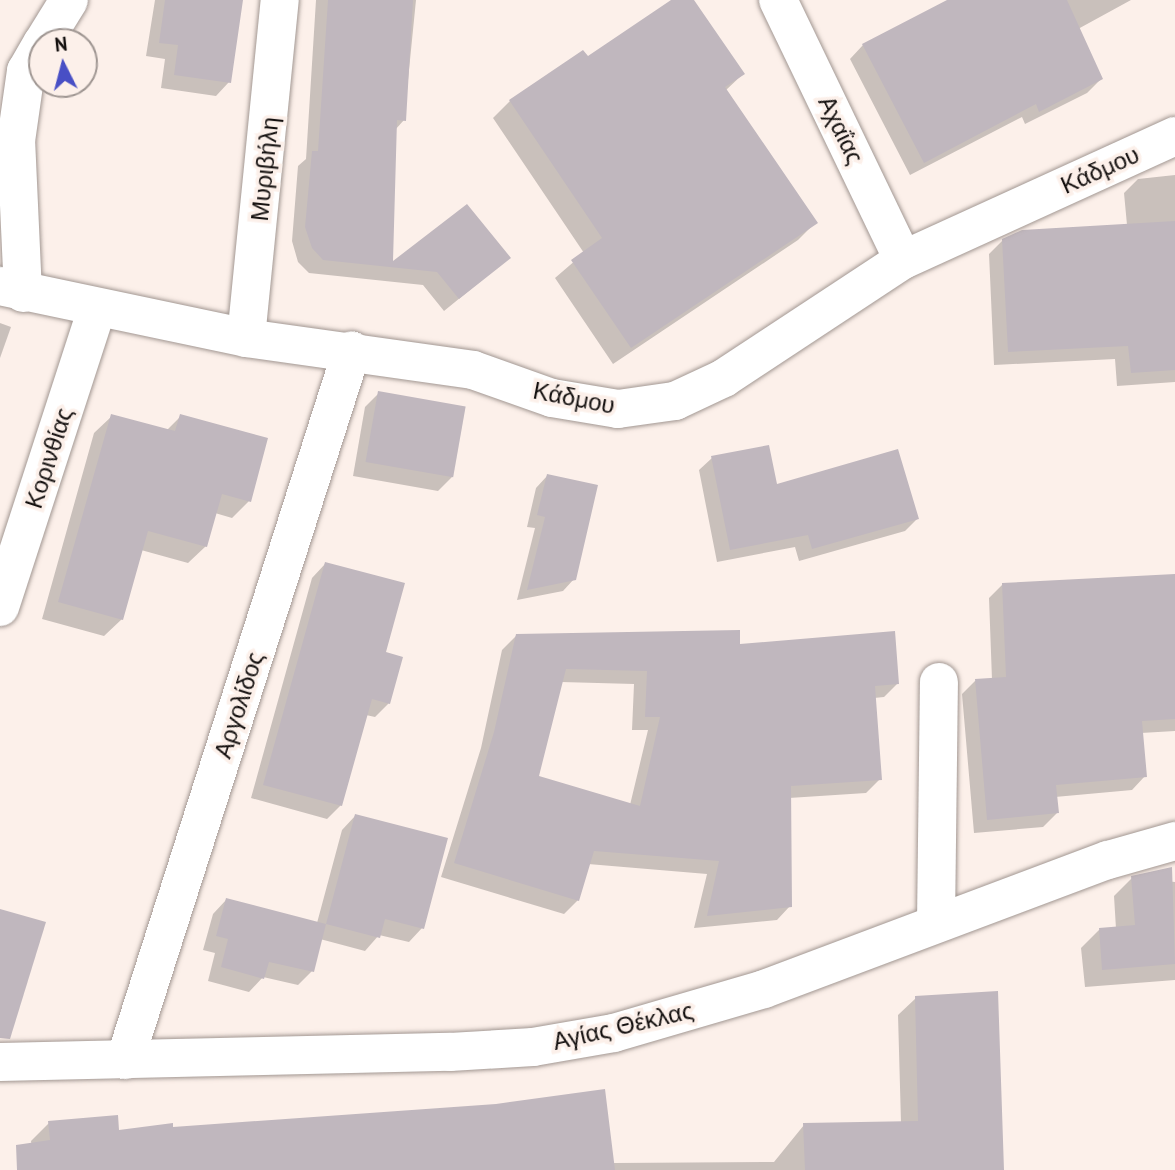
<!DOCTYPE html>
<html>
<head>
<meta charset="utf-8">
<style>
	body { margin:0 }
	#map { position:relative; width:1175px; height:1170px; overflow:hidden; background:#fcf0ea; font-family:"PT Sans",sans-serif }
	div>[style] { position:absolute }
	.shadow>* { inset:0; background:#0003 }
	.building>* { inset:0; background:#c0b7be; transform-origin:0 0 }
	.roads { filter:drop-shadow(0 0 2px #a29792) drop-shadow(0 0 2px #a29792) }
	.minor>* { height:38px; margin:-19px; padding:0 19px; transform-origin:19px; border-radius:19px; background:#fff }
	span { translate:-50% -50%; white-space:nowrap; text-align:center; line-height:1.15; -webkit-text-stroke:7px #fcf0ea; paint-order:stroke }
	.street-label { font-size:24px; color:#14100f }
	.north { position:absolute; left:28px; top:28px; width:70px; height:70px; box-sizing:border-box; background:#fcf0ea; border:2px solid #9f9692; border-radius:50%; rotate:354deg; font-size:19px; font-weight:700; line-height:28px; text-align:center; color:#14100f }
	.north::after { content:''; display:block; margin:auto; width:24px; height:32px; background:#484fc5; clip-path:polygon(50% 0,100% 100%,50% 72%,0 100%) }
</style>
</head>
<body>
<div id="map">
	<div class="shadow">
		<i style="clip-path:polygon(155px 0,241px 0,229px 82px,216px 96px,161px 88px,165px 59px,146px 56px)"></i>
		<i style="clip-path:polygon(316px 0,416px 0,404px 120px,395px 130px,391px 265px,509px 258px,444px 311px,423px 285px,309px 273px,298px 262px,292px 241px,298px 166px,306px 159px)"></i>
		<i style="clip-path:polygon(674px 0,692px 0,743px 74px,725px 91px,815px 223px,798px 240px,613px 364px,555px 278px,584px 253px,493px 118px,510px 101px,583px 52px,588px 59px)"></i>
		<i style="clip-path:polygon(951px 0,1131px 0,1078px 29px,1101px 79px,1087px 93px,1025px 124px,1022px 117px,910px 175px,850px 59px,863px 45px)"></i>
		<i style="clip-path:polygon(1175px 175px,1175px 382px,1117px 386px,1115px 359px,994px 365px,989px 254px,1003px 240px,1127px 225px,1124px 193px,1138px 179px)"></i>
		<i style="clip-path:polygon(0 323px,11px 327px,0 358px)"></i>
		<i style="clip-path:polygon(379px 393px,452px 477px,438px 491px,353px 476px,365px 407px)"></i>
		<i style="clip-path:polygon(112px 416px,167px 430px,181px 416px,249px 501px,232px 518px,215px 513px,206px 546px,188px 563px,141px 550px,122px 619px,104px 636px,42px 619px,94px 433px)"></i>
		<i style="clip-path:polygon(712px 458px,776px 486px,917px 519px,905px 531px,799px 561px,795px 547px,717px 562px,699px 470px)"></i>
		<i style="clip-path:polygon(547px 476px,574px 579px,563px 591px,517px 600px,535px 528px,527px 527px,536px 488px)"></i>
		<i style="clip-path:polygon(325px 564px,384px 653px,389px 703px,375px 717px,366px 715px,341px 805px,327px 819px,251px 798px,312px 578px)"></i>
		<i style="clip-path:polygon(1175px 575px,1175px 731px,1141px 733px,1145px 776px,1132px 790px,1055px 797px,1057px 813px,1043px 827px,974px 833px,962px 694px,975px 681px,992px 680px,989px 598px,1003px 584px)"></i>
		<i style="clip-path:polygon(evenodd,516px 636px,739px 645px,897px 684px,884px 697px,874px 698px,880px 779px,866px 793px,789px 798px,790px 906px,777px 920px,694px 928px,707px 874px,588px 864px,578px 900px,564px 914px,441px 877px,481px 748px,502px 650px,516px 636px,561px 682px,634px 684px,632px 730px,648px 730px,630px 805px,537px 777px,561px 682px)"></i>
		<i style="clip-path:polygon(355px 816px,422px 928px,409px 942px,379px 935px,365px 951px,320px 939px,312px 971px,298px 985px,263px 977px,249px 992px,208px 981px,215px 953px,203px 950px,213px 914px,226px 900px,317px 923px,342px 830px)"></i>
		<i style="clip-path:polygon(1132px 878px,1175px 882px,1175px 980px,1085px 987px,1081px 948px,1099px 930px,1116px 929px,1114px 896px)"></i>
		<i style="clip-path:polygon(916px 998px,1003px 1170px,34px 1170px,31px 1141px,49px 1123px,117px 1132px,172px 1129px,613px 1163px,774px 1162px,804px 1125px,901px 1123px,898px 1015px)"></i>
	</div>
	<div class="building">
		<i style="clip-path:polygon(165px 0,243px 0,231px 83px,174px 75px,178px 45px,159px 43px)"></i>
		<i style="clip-path:polygon(328px 0,413px 0,406px 121px,397px 120px,393px 261px,467px 204px,511px 258px,459px 299px,437px 272px,323px 260px,312px 248px,305px 227px,312px 151px,318px 151px)"></i>
		<i style="clip-path:polygon(671px 0,694px 0,745px 74px,725px 87px,818px 223px,631px 348px,571px 260px,602px 238px,509px 100px,583px 50px,588px 56px)"></i>
		<i style="clip-path:polygon(947px 0,1067px 0,1103px 79px,1039px 112px,1036px 104px,924px 163px,862px 44px)"></i>
		<i style="clip-path:polygon(1175px 221px,1175px 370px,1131px 373px,1128px 346px,1008px 352px,1002px 239px,1022px 230px)"></i>
		<i style="left:378px;top:391px;width:89px;height:72px;rotate:10deg"></i>
		<i style="clip-path:polygon(111px 414px,175px 431px,180px 414px,268px 438px,251px 502px,222px 494px,207px 547px,148px 531px,123px 620px,58px 602px)"></i>
		<i style="clip-path:polygon(769px 445px,777px 484px,898px 449px,919px 519px,812px 549px,808px 535px,730px 550px,711px 456px)"></i>
		<i style="clip-path:polygon(547px 474px,598px 485px,576px 580px,527px 590px,545px 517px,537px 515px)"></i>
		<i style="clip-path:polygon(325px 562px,405px 583px,386px 652px,403px 657px,390px 704px,372px 699px,342px 806px,263px 785px)"></i>
		<i style="clip-path:polygon(1175px 574px,1175px 719px,1142px 721px,1147px 777px,1056px 785px,1059px 813px,987px 820px,975px 679px,1006px 677px,1002px 583px)"></i>
		<i style="clip-path:polygon(evenodd,740px 630px,740px 644px,895px 631px,899px 684px,875px 686px,882px 780px,791px 786px,792px 907px,707px 916px,719px 861px,594px 851px,579px 901px,454px 863px,494px 732px,516px 634px,740px 630px,566px 669px,647px 671px,645px 717px,660px 717px,640px 806px,539px 776px,566px 669px)"></i>
		<i style="clip-path:polygon(355px 814px,448px 838px,424px 929px,385px 919px,380px 938px,326px 924px)"></i>
		<i style="clip-path:polygon(1172px 867px,1175px 964px,1102px 970px,1099px 928px,1135px 925px,1131px 876px)"></i>
		<i style="clip-path:polygon(226px 898px,326px 924px,314px 972px,269px 962px,264px 979px,221px 967px,228px 939px,216px 936px)"></i>
		<i style="clip-path:polygon(0 909px,46px 922px,10px 1039px,0 1038px)"></i>
		<i style="clip-path:polygon(998px 991px,1004px 1170px,805px 1170px,803px 1123px,918px 1121px,915px 996px)"></i>
		<i style="clip-path:polygon(605px 1089px,615px 1170px,17px 1170px,16px 1145px,50px 1140px,48px 1121px,118px 1115px,119px 1130px,173px 1123px,173px 1127px,496px 1104px)"></i>
	</div>
	<div class="roads">
		<div class="minor">
			<i style="left:778px;top:0;width:288px;rotate:64.3deg"></i>
			<i style="left:43px;top:42px;width:49px;rotate:-58.2deg"></i>
			<i style="left:0;top:286px;width:251px;rotate:11.9deg"></i>
			<i style="left:246px;top:338px;width:229px;rotate:8deg"></i>
			<i style="left:473px;top:370px;width:84px;rotate:19.5deg"></i>
			<i style="left:552px;top:398px;width:67px;rotate:9.5deg"></i>
			<i style="left:618px;top:409px;width:58px;rotate:-8deg"></i>
			<i style="left:675px;top:401px;width:54px;rotate:-25.1deg"></i>
			<i style="left:724px;top:378px;width:214px;rotate:-33.4deg"></i>
			<i style="left:903px;top:260px;width:299px;rotate:-24.5deg"></i>
			<i style="left:23px;top:293px;width:152px;rotate:-92.6deg"></i>
			<i style="left:16px;top:141px;width:71px;rotate:-81.9deg"></i>
			<i style="left:26px;top:71px;width:32px;rotate:-60deg"></i>
			<i style="left:246px;top:338px;width:340px;rotate:-84.3deg"></i>
			<i style="left:0;top:607px;width:313px;rotate:-72deg"></i>
			<i style="left:936px;top:923px;width:241px;rotate:-89.3deg"></i>
			<i style="left:125px;top:1060px;width:745px;rotate:-72.27deg"></i>
			<i style="left:0;top:1062px;width:450px;rotate:-1.3deg"></i>
			<i style="left:450px;top:1052px;width:83px;rotate:-3.4deg"></i>
			<i style="left:533px;top:1047px;width:82px;rotate:-9.8deg"></i>
			<i style="left:614px;top:1033px;width:156px;rotate:-16.3deg"></i>
			<i style="left:764px;top:989px;width:367px;rotate:-20.6deg"></i>
			<i style="left:1108px;top:860px;width:70px;rotate:-15.8deg"></i>
		</div>
	</div>
	<div class="street-label">
		<span style="left:841px;top:130px;rotate:64deg">Αχαΐας</span>
		<span style="left:265px;top:169px;rotate:-84deg">Μυριβήλη</span>
		<span style="left:1100px;top:170px;rotate:-24deg">Κάδμου</span>
		<span style="left:574px;top:398px;rotate:11deg">Κάδμου</span>
		<span style="left:49px;top:458px;rotate:-72deg">Κορινθίας</span>
		<span style="left:239px;top:705px;rotate:-72deg">Αργολίδος</span>
		<span style="left:623px;top:1026px;rotate:-13deg">Αγίας Θέκλας</span>
	</div>
	<div class="north">N</div>
</div>
</body>
</html>
